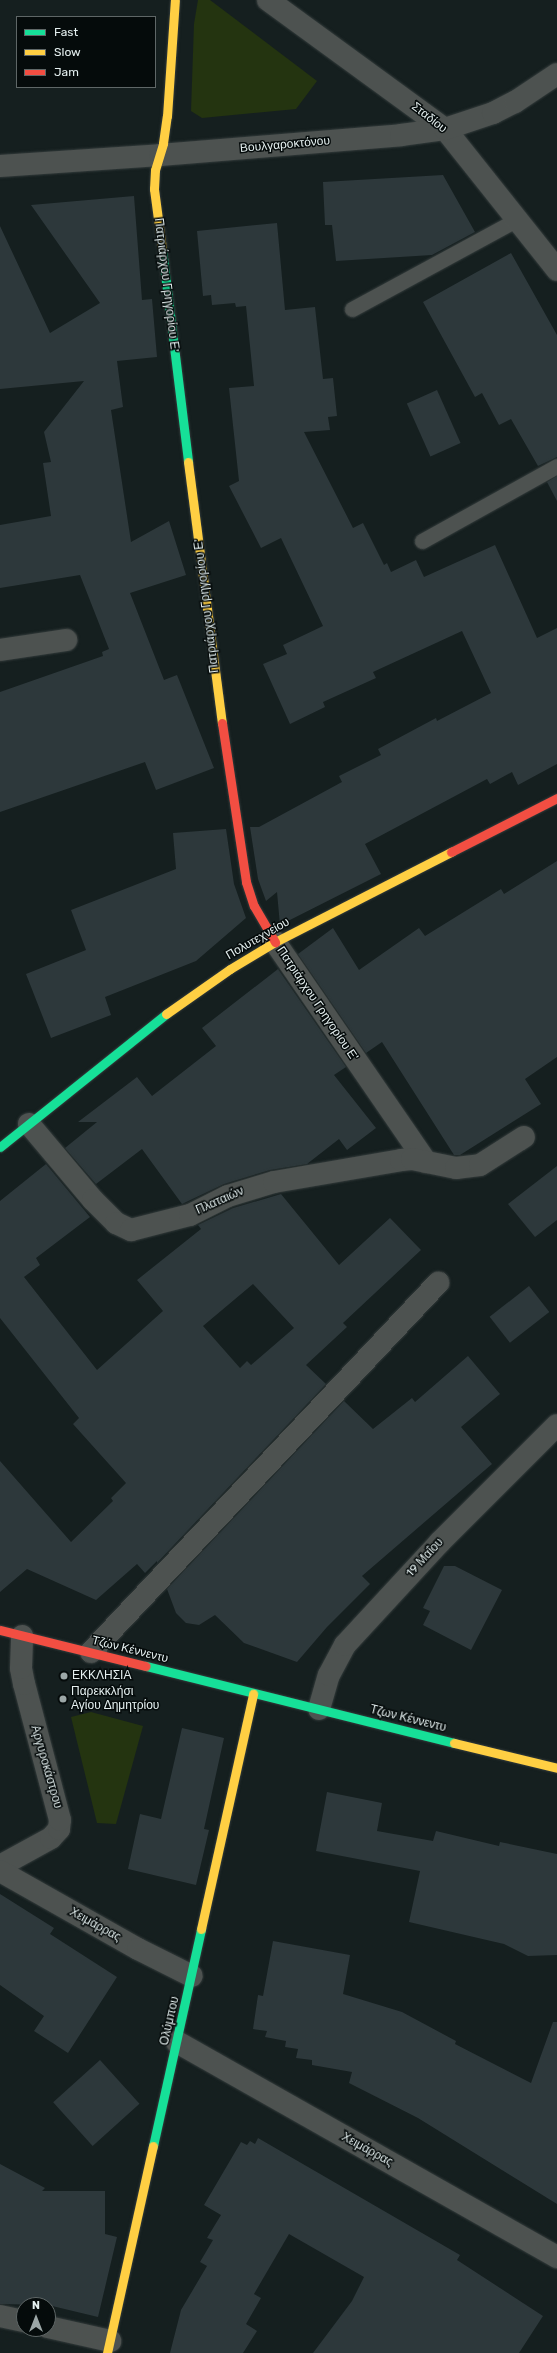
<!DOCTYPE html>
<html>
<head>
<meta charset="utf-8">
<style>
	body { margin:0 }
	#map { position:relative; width:557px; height:2353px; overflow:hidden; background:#151f1f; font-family:Rubik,sans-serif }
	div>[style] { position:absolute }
	.green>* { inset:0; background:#243410 }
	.building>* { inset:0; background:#2d383b; transform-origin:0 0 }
	.roads { filter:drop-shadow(0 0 1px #333b3b) drop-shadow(0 0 1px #333b3b) }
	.lane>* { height:15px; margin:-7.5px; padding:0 7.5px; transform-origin:7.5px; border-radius:7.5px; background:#4d5250 }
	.street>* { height:22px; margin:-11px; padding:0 11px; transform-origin:11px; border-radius:11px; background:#4d5250 }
	.fast>* { height:9px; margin:-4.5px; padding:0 4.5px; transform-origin:4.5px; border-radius:4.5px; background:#16e098 }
	.slow>* { height:9px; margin:-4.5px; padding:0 4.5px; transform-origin:4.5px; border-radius:4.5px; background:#ffcf43 }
	.jam>* { height:9px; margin:-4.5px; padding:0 4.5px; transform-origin:4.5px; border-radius:4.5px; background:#f24e42 }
	.dots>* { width:11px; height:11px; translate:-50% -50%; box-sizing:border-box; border:2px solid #050b0b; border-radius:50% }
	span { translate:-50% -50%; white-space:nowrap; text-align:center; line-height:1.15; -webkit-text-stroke:3px #050b0b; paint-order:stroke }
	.street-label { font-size:12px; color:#e5f0f0 }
	.poi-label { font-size:12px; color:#e5f0f0 }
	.left { translate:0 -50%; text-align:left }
	.legend { position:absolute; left:16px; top:16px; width:140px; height:72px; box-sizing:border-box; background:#050b0b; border:1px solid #5f6767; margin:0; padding:5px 7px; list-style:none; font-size:12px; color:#e5f0f0 }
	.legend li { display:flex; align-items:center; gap:8px; height:20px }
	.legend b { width:20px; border:1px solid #5f6767 }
	.north { position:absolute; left:16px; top:2297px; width:40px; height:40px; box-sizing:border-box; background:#050b0b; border:1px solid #5f6767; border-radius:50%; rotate:0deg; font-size:11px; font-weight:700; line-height:16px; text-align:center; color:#e5f0f0 }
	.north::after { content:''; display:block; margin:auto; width:14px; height:18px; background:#9ca7a7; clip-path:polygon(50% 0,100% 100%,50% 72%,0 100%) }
</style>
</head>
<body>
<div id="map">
	<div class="green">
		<i style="clip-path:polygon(198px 0,210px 0,317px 81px,296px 109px,202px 118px,191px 111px,194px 24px)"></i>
		<i style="clip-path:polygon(91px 1712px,143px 1726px,116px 1824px,97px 1823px,71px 1717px)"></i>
	</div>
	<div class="building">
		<i style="clip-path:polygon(443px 175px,475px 232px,432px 255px,336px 261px,332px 225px,325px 225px,323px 182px)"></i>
		<i style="clip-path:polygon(134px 196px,142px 300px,152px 299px,157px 357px,117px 361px,123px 407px,111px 410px,131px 542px,169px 521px,186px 575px,130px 593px,164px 680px,177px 675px,214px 768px,156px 790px,145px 762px,0 812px,0 692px,103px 656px,102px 652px,109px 649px,80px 575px,0 588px,0 525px,51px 516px,43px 463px,51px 462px,44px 432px,84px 381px,0 389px,0 226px,50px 333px,100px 303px,31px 205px)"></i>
		<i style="clip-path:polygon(277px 223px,285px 310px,315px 307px,323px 379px,333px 378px,337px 416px,328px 417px,330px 430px,304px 432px,353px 528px,363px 523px,384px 565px,387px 563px,391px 572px,416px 560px,424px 577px,495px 545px,537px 638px,557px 628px,557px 764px,518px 785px,512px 772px,490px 784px,487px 779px,365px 844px,381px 874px,280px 925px,277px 892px,266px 901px,258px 879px,250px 827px,259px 827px,342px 782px,339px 776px,381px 755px,378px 749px,436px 718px,437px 721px,491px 693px,462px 631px,373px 672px,376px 678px,323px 702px,325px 707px,290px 724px,263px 664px,287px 654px,283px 645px,323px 626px,281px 538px,261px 548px,229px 486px,239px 481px,229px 388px,254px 386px,246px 306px,236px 307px,235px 303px,212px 305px,211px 295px,203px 296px,197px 231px)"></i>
		<i style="clip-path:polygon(511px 253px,557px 335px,557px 457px,538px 466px,511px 419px,499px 425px,482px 393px,475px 397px,423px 302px)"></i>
		<i style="left:437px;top:390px;width:58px;height:33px;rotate:66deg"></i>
		<i style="clip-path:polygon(557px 476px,557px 501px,547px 482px)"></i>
		<i style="clip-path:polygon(226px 829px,234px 884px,246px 918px,196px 961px,105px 997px,111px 1015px,51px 1038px,26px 974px,86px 950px,71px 910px,176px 869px,173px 833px)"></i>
		<i style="clip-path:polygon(557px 861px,557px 1057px,525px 1079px,541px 1104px,460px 1155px,454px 1155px,382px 1042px,366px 1053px,298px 954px,333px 928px,359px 970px,419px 928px,425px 936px,501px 889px,504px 894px)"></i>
		<i style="clip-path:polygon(278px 969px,346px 1067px,334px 1075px,376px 1128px,347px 1150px,339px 1139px,307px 1164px,270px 1170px,224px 1184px,182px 1204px,142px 1149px,96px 1184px,65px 1148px,97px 1122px,78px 1122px,137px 1077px,152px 1096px,216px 1046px,202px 1028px)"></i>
		<i style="clip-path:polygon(evenodd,46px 1164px,90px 1217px,36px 1258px,40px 1265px,24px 1277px,97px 1370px,163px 1311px,137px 1280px,201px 1229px,198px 1225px,233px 1208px,281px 1194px,339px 1265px,390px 1218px,421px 1250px,343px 1323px,347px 1327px,306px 1365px,326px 1384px,157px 1563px,157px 1561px,145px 1573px,137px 1564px,96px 1600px,27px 1569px,0 1592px,0 1461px,71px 1542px,113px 1501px,111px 1498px,126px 1483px,73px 1424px,79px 1418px,0 1318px,0 1201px,46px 1164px,253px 1284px,294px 1328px,251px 1365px,247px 1361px,240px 1368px,203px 1326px,253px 1284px)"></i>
		<i style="clip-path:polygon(557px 1166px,557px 1220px,535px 1237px,508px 1204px)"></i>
		<i style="left:529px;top:1286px;width:33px;height:50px;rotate:52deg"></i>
		<i style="clip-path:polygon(468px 1356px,500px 1394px,461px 1427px,492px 1464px,362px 1576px,370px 1584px,327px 1627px,297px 1662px,244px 1643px,215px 1615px,199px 1625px,186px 1623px,176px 1613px,167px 1589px,344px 1401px,373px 1429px,412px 1398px,415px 1402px)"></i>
		<i style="clip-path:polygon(444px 1566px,455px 1566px,502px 1590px,471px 1650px,423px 1625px,430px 1611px,423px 1608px)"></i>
		<i style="clip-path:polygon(182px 1728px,224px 1738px,204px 1829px,209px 1830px,196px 1885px,128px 1869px,140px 1814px,161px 1819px)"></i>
		<i style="clip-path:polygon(327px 1792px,382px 1803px,377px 1831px,433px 1841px,436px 1831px,499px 1846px,500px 1842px,557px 1854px,557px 1955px,528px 1956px,504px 1944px,409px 1922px,420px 1871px,316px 1851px)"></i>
		<i style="clip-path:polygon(0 1894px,54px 1928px,50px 1934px,117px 1977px,68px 2053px,34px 2031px,44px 2016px,0 1985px)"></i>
		<i style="clip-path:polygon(273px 1941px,350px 1955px,343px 1994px,402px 2012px,456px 2041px,455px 2044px,531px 2083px,553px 2022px,557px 2022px,557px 2204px,418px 2118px,349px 2083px,352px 2072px,312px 2065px,312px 2060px,296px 2058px,298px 2049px,285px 2047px,286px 2041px,265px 2037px,267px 2031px,253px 2029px,258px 1995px,263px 1996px)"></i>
		<i style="left:100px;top:2060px;width:59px;height:63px;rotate:48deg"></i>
		<i style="clip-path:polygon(258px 2138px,460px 2255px,457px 2260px,543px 2316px,519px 2353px,313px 2353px,352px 2301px,364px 2277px,289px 2234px,254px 2294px,261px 2298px,246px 2324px,257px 2331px,243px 2353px,170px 2353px,181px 2310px,207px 2266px,200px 2262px,213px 2240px,207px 2238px,221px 2215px,204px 2205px,241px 2142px,247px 2145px,250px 2141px,255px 2144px)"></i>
		<i style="clip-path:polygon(0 2164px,45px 2188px,42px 2191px,105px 2191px,105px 2234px,117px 2237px,98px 2317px,48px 2305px,0 2304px)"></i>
	</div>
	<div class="roads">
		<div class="lane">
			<i style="left:352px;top:309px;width:189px;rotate:-28.5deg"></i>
			<i style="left:422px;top:541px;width:154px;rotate:-29.1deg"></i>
		</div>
		<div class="street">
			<i style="left:268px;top:0;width:219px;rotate:36.1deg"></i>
			<i style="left:445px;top:129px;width:180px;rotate:51.5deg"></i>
			<i style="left:0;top:166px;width:160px;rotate:-3.9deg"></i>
			<i style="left:160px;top:155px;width:242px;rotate:-4.7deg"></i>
			<i style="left:401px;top:135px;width:44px;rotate:-7.8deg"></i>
			<i style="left:445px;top:129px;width:51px;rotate:-18.4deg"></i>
			<i style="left:493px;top:113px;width:25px;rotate:-27deg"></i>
			<i style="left:515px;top:102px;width:50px;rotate:-33.7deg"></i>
			<i style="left:0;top:650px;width:67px;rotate:-8.6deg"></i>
			<i style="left:275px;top:942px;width:267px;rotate:55.5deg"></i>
			<i style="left:29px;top:1124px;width:99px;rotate:49.9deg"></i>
			<i style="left:93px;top:1200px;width:33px;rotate:45deg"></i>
			<i style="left:116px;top:1223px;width:17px;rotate:25deg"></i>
			<i style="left:131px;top:1230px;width:61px;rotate:-14.3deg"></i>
			<i style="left:190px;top:1215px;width:42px;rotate:-26.6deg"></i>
			<i style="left:228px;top:1196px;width:48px;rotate:-16.9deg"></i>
			<i style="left:274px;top:1182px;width:129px;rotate:-9.8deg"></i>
			<i style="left:401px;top:1160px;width:11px;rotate:-5deg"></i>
			<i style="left:412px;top:1159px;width:45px;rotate:11.6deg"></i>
			<i style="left:456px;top:1168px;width:24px;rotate:-7deg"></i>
			<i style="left:480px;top:1165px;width:52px;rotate:-32.5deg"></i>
			<i style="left:91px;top:1652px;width:507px;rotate:-46.76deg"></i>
			<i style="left:319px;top:1709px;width:35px;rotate:-74deg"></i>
			<i style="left:329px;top:1675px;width:34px;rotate:-62deg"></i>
			<i style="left:345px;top:1645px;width:140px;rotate:-47.3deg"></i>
			<i style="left:440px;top:1542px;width:165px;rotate:-45deg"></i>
			<i style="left:0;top:1866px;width:58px;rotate:-28.8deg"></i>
			<i style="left:51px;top:1838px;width:12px;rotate:-48deg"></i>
			<i style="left:59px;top:1829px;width:9px;rotate:-84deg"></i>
			<i style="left:60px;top:1820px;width:141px;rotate:-104.8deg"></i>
			<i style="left:24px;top:1684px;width:16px;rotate:-101deg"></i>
			<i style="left:21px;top:1668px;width:32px;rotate:-88deg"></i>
			<i style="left:0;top:1871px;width:159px;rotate:29.5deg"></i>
			<i style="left:138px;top:1949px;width:60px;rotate:26.6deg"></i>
			<i style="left:177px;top:2042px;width:437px;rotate:29.5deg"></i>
			<i style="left:0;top:2316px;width:25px;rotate:12deg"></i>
			<i style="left:48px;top:2327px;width:64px;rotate:12.7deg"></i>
		</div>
		<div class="fast">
			<i style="left:162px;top:249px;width:215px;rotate:83deg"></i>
			<i style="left:0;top:1147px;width:213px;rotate:-38.7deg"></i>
			<i style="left:146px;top:1666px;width:317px;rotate:14deg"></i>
			<i style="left:153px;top:2146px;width:222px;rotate:-77.5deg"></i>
		</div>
		<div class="slow">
			<i style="left:162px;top:249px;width:61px;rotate:-97.6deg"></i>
			<i style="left:154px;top:189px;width:19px;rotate:-87deg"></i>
			<i style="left:155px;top:170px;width:28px;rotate:-73deg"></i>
			<i style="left:163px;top:143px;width:27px;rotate:-82deg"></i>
			<i style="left:167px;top:116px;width:116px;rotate:-86.1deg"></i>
			<i style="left:188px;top:462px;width:263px;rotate:82.6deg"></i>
			<i style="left:166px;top:1014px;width:78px;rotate:-35.1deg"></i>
			<i style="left:230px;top:969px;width:52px;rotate:-31deg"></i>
			<i style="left:275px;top:942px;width:198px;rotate:-27.1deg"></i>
			<i style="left:454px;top:1743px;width:106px;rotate:13.6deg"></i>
			<i style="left:201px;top:1929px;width:241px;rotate:-77.5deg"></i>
			<i style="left:107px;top:2353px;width:212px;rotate:-77.5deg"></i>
		</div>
		<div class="jam">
			<i style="left:222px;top:723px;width:161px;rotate:81.4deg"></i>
			<i style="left:246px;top:882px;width:25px;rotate:72deg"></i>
			<i style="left:254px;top:906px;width:42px;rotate:59.7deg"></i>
			<i style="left:451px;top:852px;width:119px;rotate:-27deg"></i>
			<i style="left:0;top:1630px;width:150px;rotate:13.9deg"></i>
		</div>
	</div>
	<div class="dots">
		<i style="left:64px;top:1676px;background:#9ca7a7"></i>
		<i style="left:63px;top:1699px;background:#9ca7a7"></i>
	</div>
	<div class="street-label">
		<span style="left:429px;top:118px;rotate:38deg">Σταδίου</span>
		<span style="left:285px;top:145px;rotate:-5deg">Βουλγαροκτόνου</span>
		<span style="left:166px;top:285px;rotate:83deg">Πατριάρχου Γρηγορίου Ε'</span>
		<span style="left:207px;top:606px;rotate:-97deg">Πατριάρχου Γρηγορίου Ε'</span>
		<span style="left:258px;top:939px;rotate:-30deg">Πολυτεχνείου</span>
		<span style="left:317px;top:1004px;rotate:56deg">Πατριάρχου Γρηγορίου Ε'</span>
		<span style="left:220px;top:1201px;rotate:-24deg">Πλαταιών</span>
		<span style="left:425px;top:1558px;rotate:-47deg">19 Μαΐου</span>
		<span style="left:130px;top:1650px;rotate:14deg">Τζών Κέννεντυ</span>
		<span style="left:408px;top:1719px;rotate:14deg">Τζων Κέννεντυ</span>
		<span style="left:46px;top:1767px;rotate:74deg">Αργυροκάστρου</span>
		<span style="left:95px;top:1925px;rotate:29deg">Χειμάρρας</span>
		<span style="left:170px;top:2021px;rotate:-77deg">Ολύμπου</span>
		<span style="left:367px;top:2150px;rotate:29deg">Χειμάρρας</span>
	</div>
	<div class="poi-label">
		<span class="left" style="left:72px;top:1676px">ΕΚΚΛΗΣΙΑ</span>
		<span class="left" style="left:71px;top:1699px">Παρεκκλήσι<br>Αγίου Δημητρίου</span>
	</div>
	<ul class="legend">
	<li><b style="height:5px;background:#16e098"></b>Fast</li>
	<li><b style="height:5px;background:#ffcf43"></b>Slow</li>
	<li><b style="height:5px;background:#f24e42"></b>Jam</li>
	</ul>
	<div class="north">N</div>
</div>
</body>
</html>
